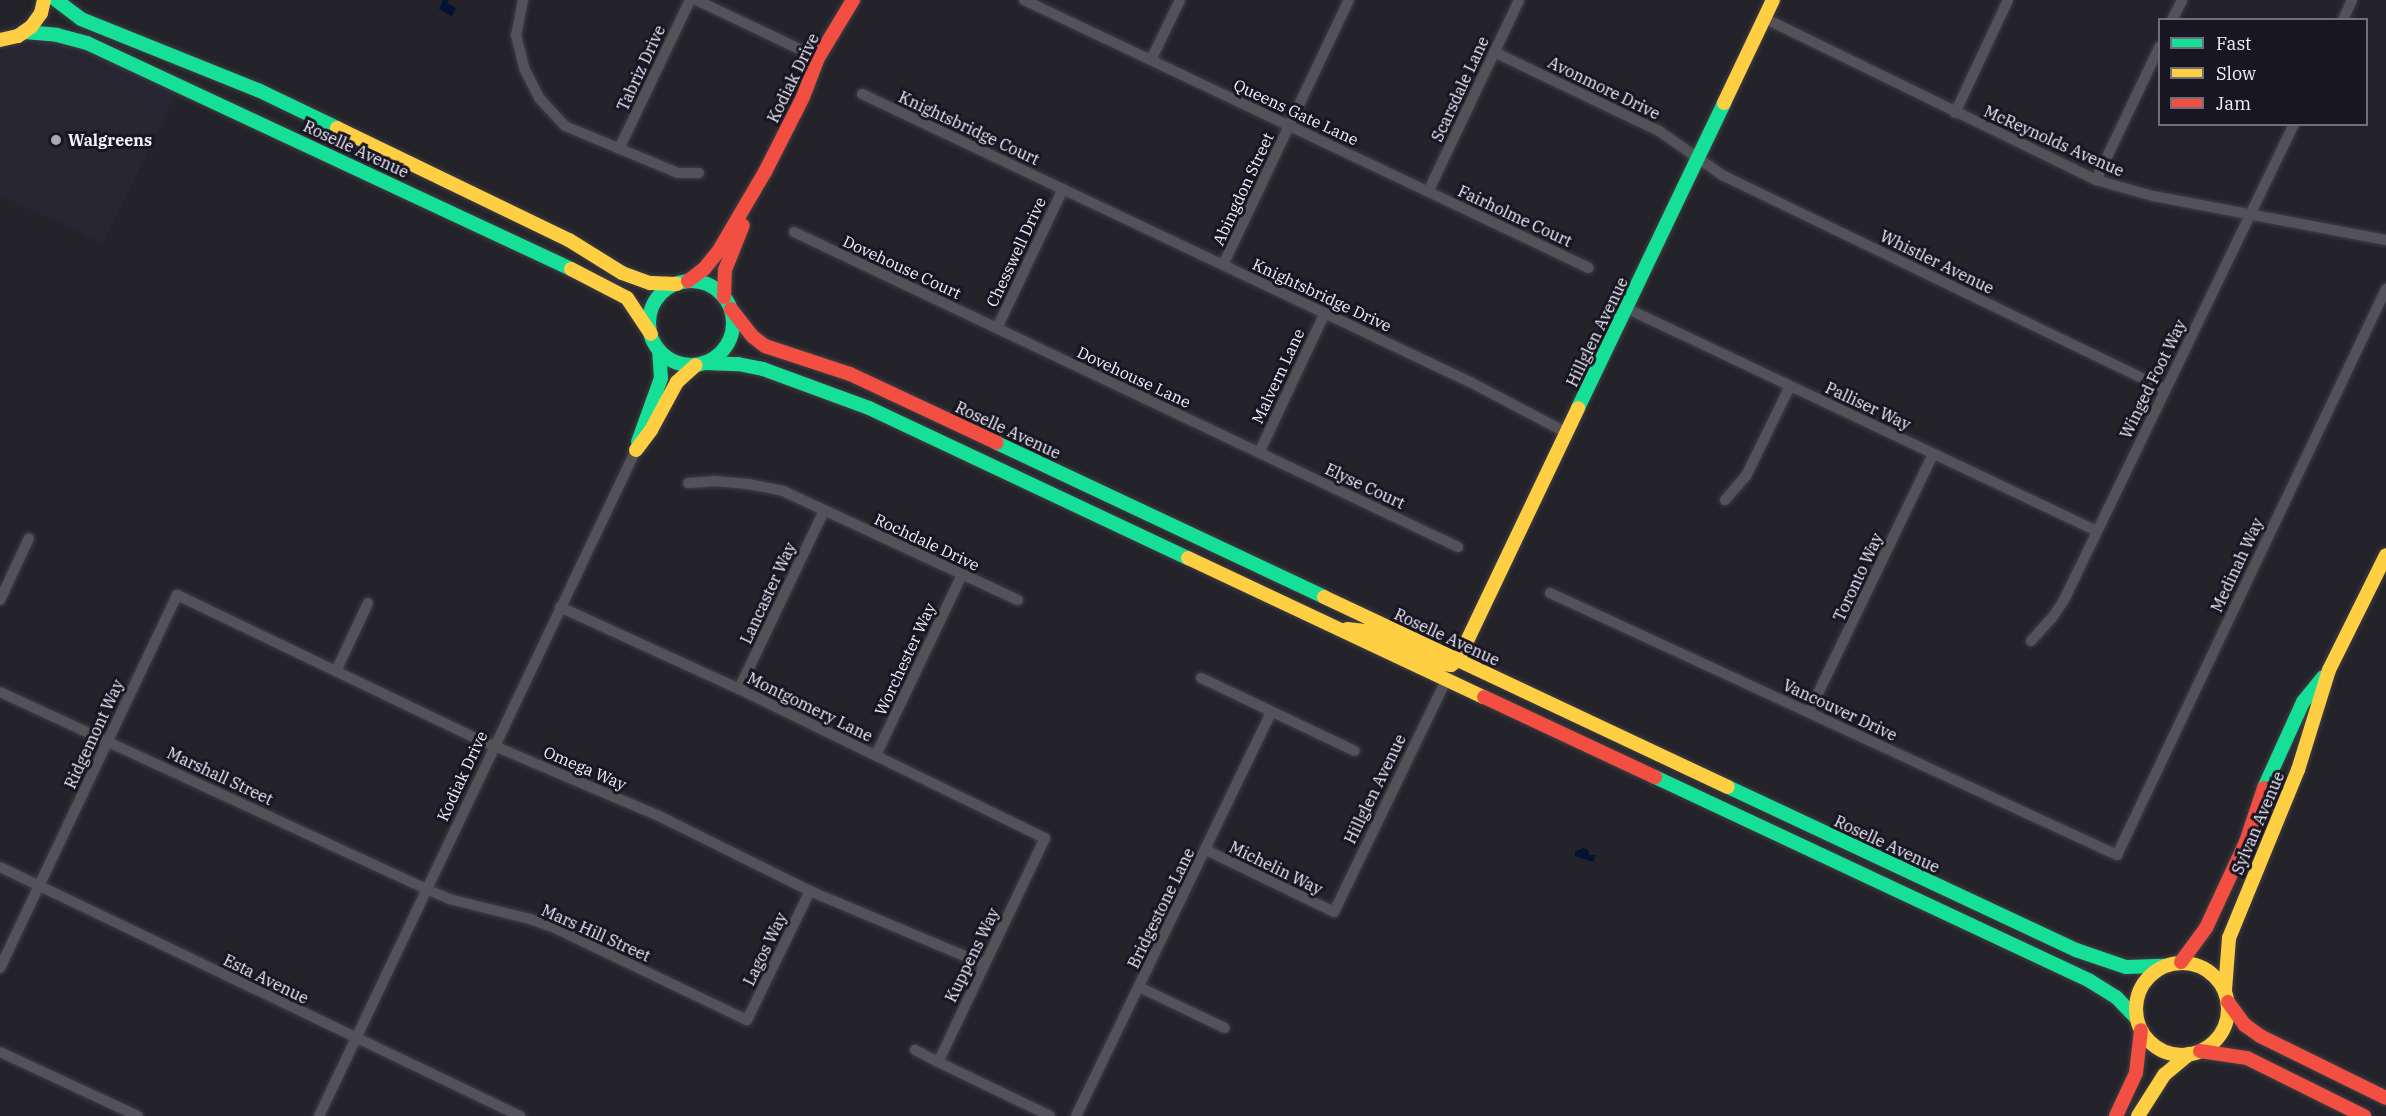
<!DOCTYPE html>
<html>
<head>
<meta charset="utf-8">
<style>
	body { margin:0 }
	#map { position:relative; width:2386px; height:1116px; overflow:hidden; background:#24232a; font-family:"IBM Plex Serif",serif }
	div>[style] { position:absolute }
	.commercial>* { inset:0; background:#292634 }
	.water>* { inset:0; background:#031232 }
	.roads { filter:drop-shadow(0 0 2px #3f3e44) drop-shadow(0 0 2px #3f3e44) }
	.street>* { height:10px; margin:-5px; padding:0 5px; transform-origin:5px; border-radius:5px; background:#535258 }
	.fast>* { height:14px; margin:-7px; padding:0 7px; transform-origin:7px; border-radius:7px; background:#16e098 }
	.fast>.ring { margin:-7px; padding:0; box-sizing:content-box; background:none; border:14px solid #16e098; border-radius:50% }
	.slow>* { height:14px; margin:-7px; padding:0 7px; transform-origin:7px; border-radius:7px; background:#ffcf43 }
	.slow>.ring { margin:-7px; padding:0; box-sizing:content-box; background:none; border:14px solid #ffcf43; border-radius:50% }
	.jam>* { height:14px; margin:-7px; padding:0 7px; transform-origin:7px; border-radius:7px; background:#f24e42 }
	.dots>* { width:16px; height:16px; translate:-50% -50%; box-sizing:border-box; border:3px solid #181623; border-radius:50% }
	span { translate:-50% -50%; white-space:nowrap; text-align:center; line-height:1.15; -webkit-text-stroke:6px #181623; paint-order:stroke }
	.street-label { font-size:16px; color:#f2f1fa }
	.poi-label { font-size:16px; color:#f2f1fa; font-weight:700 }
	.left { translate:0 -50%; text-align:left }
	.legend { position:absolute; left:2158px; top:18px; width:210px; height:108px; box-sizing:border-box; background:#181623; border:2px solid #6f6e79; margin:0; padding:8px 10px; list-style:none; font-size:18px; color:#f2f1fa }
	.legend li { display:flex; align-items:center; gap:12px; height:30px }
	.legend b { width:30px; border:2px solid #6f6e79 }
</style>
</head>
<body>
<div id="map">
	<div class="commercial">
		<i style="clip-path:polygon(44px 38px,79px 44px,178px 89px,103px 243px,0 195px,0 53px)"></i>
	</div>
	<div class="water">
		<i style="clip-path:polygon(443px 0,449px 0,447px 3px,456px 8px,452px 16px,439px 9px)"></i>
		<i style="clip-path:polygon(1583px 848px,1588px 850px,1589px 855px,1596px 855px,1593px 862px,1575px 856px,1575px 852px)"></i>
	</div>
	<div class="roads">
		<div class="street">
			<i style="left:523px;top:0;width:36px;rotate:101deg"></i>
			<i style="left:516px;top:35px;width:34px;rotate:76deg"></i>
			<i style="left:524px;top:68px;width:35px;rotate:63deg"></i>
			<i style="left:540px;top:99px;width:37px;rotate:47deg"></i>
			<i style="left:565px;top:126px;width:122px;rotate:22.6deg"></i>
			<i style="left:678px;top:173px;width:21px"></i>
			<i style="left:696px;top:0;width:135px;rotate:25.4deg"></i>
			<i style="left:1024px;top:0;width:625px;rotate:25.38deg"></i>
			<i style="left:1764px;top:18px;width:369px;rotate:26deg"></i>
			<i style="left:2096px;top:180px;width:59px;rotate:15.7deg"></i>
			<i style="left:2153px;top:196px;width:237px;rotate:10.7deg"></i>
			<i style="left:2172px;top:20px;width:22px;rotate:-63deg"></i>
			<i style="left:2343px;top:20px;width:22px;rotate:-66deg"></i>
			<i style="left:1494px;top:52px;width:183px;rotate:25.6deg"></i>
			<i style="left:1659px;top:131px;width:77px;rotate:34.9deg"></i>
			<i style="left:1722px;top:175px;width:492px;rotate:25.8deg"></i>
			<i style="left:1151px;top:60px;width:67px;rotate:-64.2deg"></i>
			<i style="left:862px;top:94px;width:673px;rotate:25.35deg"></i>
			<i style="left:1470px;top:382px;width:110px;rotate:27.7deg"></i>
			<i style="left:1955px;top:113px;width:125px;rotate:-64.9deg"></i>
			<i style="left:619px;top:149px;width:165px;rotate:-64.5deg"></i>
			<i style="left:2096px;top:180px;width:148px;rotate:-64.5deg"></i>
			<i style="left:1428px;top:192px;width:212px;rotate:-64.6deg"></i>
			<i style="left:794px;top:232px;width:735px;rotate:25.38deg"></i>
			<i style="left:1223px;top:265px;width:293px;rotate:-64.6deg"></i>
			<i style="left:1626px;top:308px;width:521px;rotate:25.34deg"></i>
			<i style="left:997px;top:328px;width:154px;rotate:-64.6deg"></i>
			<i style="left:1259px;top:453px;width:155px;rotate:-64.8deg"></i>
			<i style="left:688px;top:483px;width:26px;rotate:-4deg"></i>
			<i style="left:714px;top:481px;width:34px;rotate:5deg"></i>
			<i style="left:748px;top:484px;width:36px;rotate:11deg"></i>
			<i style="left:783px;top:491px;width:259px;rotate:24.9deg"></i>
			<i style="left:1725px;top:500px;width:32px;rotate:-49deg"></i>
			<i style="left:1746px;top:476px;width:100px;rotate:-63.9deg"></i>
			<i style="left:1550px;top:593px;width:625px;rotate:24.8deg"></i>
			<i style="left:2117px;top:855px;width:627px;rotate:-64.58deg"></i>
			<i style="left:0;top:600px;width:68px;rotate:-64.9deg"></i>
			<i style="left:560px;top:607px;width:197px;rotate:24.6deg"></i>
			<i style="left:739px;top:689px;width:340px;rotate:26deg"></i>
			<i style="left:1045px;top:838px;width:248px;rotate:115.5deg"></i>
			<i style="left:938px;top:1062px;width:26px;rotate:-152deg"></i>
			<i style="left:2031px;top:641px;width:31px;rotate:-48deg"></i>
			<i style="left:2052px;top:618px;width:22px;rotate:-56deg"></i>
			<i style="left:2064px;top:600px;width:529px;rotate:-64.21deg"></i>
			<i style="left:336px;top:671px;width:75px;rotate:-64.8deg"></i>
			<i style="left:1201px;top:678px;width:170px;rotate:25.4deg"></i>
			<i style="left:739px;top:689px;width:197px;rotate:-64.5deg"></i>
			<i style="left:0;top:692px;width:469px;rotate:24.8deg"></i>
			<i style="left:426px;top:889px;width:25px;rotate:23deg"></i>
			<i style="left:449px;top:899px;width:83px;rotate:13.9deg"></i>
			<i style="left:530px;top:919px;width:29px;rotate:20deg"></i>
			<i style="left:557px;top:929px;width:211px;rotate:25.6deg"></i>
			<i style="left:747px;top:1020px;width:144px;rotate:-64deg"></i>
			<i style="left:1809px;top:712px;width:286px;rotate:-64.3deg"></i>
			<i style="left:876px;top:755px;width:199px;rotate:-64.5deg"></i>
			<i style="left:1206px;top:850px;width:142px;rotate:25.8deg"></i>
			<i style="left:1334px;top:912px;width:258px;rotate:-64.2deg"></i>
			<i style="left:0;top:867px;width:577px;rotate:25.59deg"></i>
			<i style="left:0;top:968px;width:413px;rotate:-64.6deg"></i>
			<i style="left:177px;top:595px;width:328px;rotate:25.6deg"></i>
			<i style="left:473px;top:737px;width:202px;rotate:23deg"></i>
			<i style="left:659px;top:816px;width:169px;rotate:26.4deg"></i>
			<i style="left:810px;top:891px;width:189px;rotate:22.8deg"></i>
			<i style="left:1139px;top:987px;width:95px;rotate:25.5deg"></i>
			<i style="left:0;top:1052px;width:152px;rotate:24.9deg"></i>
			<i style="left:938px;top:1062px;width:124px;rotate:25.7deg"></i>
			<i style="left:319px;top:1116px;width:738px;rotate:-64.55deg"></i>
			<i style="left:1076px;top:1116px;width:449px;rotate:-64.2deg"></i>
		</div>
		<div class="fast">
			<i style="left:56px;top:0;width:31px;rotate:37deg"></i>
			<i style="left:81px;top:19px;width:191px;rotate:21.9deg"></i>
			<i style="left:258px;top:90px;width:88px;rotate:25.7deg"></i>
			<i style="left:25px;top:32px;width:32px;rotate:5deg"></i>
			<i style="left:57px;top:35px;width:31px;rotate:15deg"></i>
			<i style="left:87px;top:43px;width:534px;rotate:25.03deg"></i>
			<i class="ring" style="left:649px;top:281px;width:70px;height:70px"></i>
			<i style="left:705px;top:363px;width:33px;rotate:2deg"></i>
			<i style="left:738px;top:364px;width:25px;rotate:11deg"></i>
			<i style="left:763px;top:369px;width:113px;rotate:20.2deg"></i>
			<i style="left:869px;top:408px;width:353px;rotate:25.2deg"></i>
			<i style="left:1578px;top:408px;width:338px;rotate:-64.4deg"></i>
			<i style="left:638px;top:442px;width:68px;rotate:-70.2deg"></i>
			<i style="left:661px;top:378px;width:27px;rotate:-94deg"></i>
			<i style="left:997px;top:443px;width:361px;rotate:25.2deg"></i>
			<i style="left:1655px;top:777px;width:480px;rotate:25.1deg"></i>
			<i style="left:2090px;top:981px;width:31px;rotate:32deg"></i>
			<i style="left:2116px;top:997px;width:30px;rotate:46deg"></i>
			<i style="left:1728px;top:787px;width:384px;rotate:25.1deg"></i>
			<i style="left:2076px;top:950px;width:53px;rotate:18.8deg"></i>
			<i style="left:2126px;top:967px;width:38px;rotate:-2deg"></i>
			<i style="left:2264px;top:788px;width:94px;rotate:-65.6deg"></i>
			<i style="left:2303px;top:702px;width:32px;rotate:-51deg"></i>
		</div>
		<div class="slow">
			<i style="left:0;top:40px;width:18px;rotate:-13deg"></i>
			<i style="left:18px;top:36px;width:16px;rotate:-35deg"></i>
			<i style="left:31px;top:27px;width:17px;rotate:-54deg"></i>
			<i style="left:41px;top:13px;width:13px;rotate:-77deg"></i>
			<i style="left:1724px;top:103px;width:114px;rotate:-64.6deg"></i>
			<i style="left:337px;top:128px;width:258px;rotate:25.8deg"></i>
			<i style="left:569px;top:240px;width:62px;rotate:31.9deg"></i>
			<i style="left:622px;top:273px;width:30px;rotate:20deg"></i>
			<i style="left:650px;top:283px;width:27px;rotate:2deg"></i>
			<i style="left:571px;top:269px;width:63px;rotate:27.4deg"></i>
			<i style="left:627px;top:298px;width:43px;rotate:56.3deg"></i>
			<i style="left:636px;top:450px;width:25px;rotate:-53deg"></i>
			<i style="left:651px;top:430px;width:55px;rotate:-61.6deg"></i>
			<i style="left:677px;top:382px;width:25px;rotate:-42deg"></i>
			<i style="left:1188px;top:558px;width:327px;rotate:25.2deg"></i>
			<i style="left:1324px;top:597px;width:446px;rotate:25.2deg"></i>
			<i style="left:1347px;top:629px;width:20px;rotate:6deg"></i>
			<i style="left:1367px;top:631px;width:78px;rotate:24.3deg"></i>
			<i style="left:1438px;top:663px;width:13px;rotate:9deg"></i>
			<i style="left:1451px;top:665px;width:9px;rotate:-36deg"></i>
			<i style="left:1458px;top:660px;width:279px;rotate:-64.5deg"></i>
			<i class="ring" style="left:2136px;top:963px;width:78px;height:78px"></i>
			<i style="left:2225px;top:990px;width:52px;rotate:-85.6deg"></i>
			<i style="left:2229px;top:938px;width:182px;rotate:-67.7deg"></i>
			<i style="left:2298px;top:770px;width:105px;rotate:-72.8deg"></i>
			<i style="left:2329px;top:670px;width:128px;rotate:-63.6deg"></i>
			<i style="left:2138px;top:1116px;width:49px;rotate:-57.6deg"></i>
			<i style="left:2164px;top:1075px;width:33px;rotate:-40deg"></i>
		</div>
		<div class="jam">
			<i style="left:688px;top:281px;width:20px;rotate:-37deg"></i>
			<i style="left:704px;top:269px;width:22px;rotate:-51deg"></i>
			<i style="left:718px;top:252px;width:93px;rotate:-59.6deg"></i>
			<i style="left:765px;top:172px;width:84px;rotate:-63.1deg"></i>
			<i style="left:803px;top:97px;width:42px;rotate:-69deg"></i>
			<i style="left:818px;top:58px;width:68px;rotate:-58.9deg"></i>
			<i style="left:724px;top:297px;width:27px;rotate:-88deg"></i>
			<i style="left:725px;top:270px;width:48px;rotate:-68.2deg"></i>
			<i style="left:731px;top:309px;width:34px;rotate:52deg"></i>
			<i style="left:752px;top:336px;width:16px;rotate:38deg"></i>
			<i style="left:765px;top:346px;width:89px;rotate:18.2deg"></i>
			<i style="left:850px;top:374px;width:162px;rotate:25.1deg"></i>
			<i style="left:1484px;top:697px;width:189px;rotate:25.1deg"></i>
			<i style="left:2181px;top:962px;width:42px;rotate:-53.7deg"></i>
			<i style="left:2206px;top:928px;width:95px;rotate:-65.1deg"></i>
			<i style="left:2246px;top:842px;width:57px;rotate:-71.6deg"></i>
			<i style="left:2228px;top:1002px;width:29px;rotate:54deg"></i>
			<i style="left:2245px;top:1025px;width:19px;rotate:36deg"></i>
			<i style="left:2260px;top:1036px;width:140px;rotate:26.2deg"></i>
			<i style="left:2200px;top:1051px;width:48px;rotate:8.5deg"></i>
			<i style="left:2247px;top:1058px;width:131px;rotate:26.4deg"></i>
			<i style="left:2116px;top:1116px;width:47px;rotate:-65.1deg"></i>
			<i style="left:2136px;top:1073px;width:43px;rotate:-83.4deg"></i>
		</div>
	</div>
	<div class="dots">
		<i style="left:56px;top:140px;background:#aaa9b1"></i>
	</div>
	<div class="street-label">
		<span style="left:641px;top:68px;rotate:-65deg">Tabriz Drive</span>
		<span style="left:793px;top:78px;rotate:-64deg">Kodiak Drive</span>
		<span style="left:1604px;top:88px;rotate:26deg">Avonmore Drive</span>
		<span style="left:1460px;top:89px;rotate:-65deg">Scarsdale Lane</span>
		<span style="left:1296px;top:112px;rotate:25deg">Queens Gate Lane</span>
		<span style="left:969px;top:128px;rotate:25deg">Knightsbridge Court</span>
		<span style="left:2054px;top:141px;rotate:24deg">McReynolds Avenue</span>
		<span style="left:356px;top:149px;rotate:25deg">Roselle Avenue</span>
		<span style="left:1243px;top:189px;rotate:-65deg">Abingdon Street</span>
		<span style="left:1515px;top:216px;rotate:25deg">Fairholme Court</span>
		<span style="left:1016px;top:252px;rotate:-65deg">Chesswell Drive</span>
		<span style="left:1937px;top:262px;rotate:26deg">Whistler Avenue</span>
		<span style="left:902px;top:267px;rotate:25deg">Dovehouse Court</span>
		<span style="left:1322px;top:295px;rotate:25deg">Knightsbridge Drive</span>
		<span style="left:1597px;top:332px;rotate:-64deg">Hillglen Avenue</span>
		<span style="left:1278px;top:376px;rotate:-65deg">Malvern Lane</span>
		<span style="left:1134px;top:377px;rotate:25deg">Dovehouse Lane</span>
		<span style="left:2153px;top:379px;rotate:-64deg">Winged Foot Way</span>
		<span style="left:1868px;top:406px;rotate:25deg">Palliser Way</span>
		<span style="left:1008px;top:430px;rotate:25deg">Roselle Avenue</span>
		<span style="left:1365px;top:486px;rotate:25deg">Elyse Court</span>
		<span style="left:927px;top:542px;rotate:25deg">Rochdale Drive</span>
		<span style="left:2237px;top:565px;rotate:-65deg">Medinah Way</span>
		<span style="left:1858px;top:577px;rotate:-65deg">Toronto Way</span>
		<span style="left:768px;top:593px;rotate:-65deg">Lancaster Way</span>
		<span style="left:1447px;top:637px;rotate:25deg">Roselle Avenue</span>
		<span style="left:905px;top:659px;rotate:-65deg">Worchester Way</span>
		<span style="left:810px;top:707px;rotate:26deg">Montgomery Lane</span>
		<span style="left:1840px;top:710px;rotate:25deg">Vancouver Drive</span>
		<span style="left:94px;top:734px;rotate:-65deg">Ridgemont Way</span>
		<span style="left:585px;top:768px;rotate:23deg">Omega Way</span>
		<span style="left:220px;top:776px;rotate:25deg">Marshall Street</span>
		<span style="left:462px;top:776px;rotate:-65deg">Kodiak Drive</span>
		<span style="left:1375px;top:789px;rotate:-64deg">Hillglen Avenue</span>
		<span style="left:2258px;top:823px;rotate:-67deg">Sylvan Avenue</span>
		<span style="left:1887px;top:844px;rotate:25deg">Roselle Avenue</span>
		<span style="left:1276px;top:868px;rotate:26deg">Michelin Way</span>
		<span style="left:1161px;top:908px;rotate:-64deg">Bridgestone Lane</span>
		<span style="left:596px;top:933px;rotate:24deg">Mars Hill Street</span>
		<span style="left:765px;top:949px;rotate:-64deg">Lagos Way</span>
		<span style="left:972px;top:955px;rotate:-64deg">Kuppens Way</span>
		<span style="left:266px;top:979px;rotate:26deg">Esta Avenue</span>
	</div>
	<div class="poi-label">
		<span class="left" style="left:68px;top:140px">Walgreens</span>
	</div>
	<ul class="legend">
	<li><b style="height:8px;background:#16e098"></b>Fast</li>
	<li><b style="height:8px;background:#ffcf43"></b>Slow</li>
	<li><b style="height:8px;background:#f24e42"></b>Jam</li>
	</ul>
</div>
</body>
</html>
